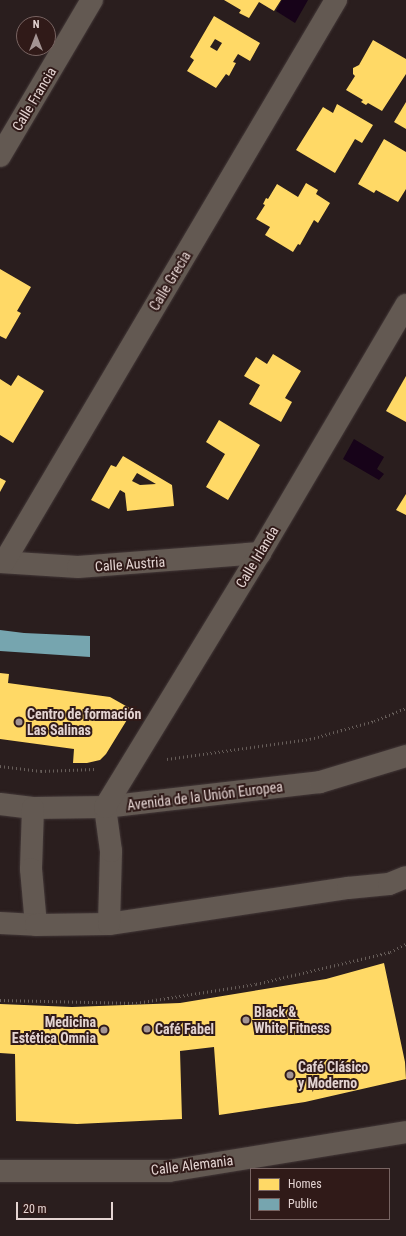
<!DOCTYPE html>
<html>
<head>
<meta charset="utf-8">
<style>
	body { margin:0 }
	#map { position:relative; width:406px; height:1236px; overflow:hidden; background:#2a1e1e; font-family:"Roboto Condensed",sans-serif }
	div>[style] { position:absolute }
	.water>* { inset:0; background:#170319 }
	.homes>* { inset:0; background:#ffd966 }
	.public>* { inset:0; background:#76a5af }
	.path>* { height:2.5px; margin-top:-1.25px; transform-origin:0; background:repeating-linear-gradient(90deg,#675e5a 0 1px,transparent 0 4px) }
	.roads { filter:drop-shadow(0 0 1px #433838) drop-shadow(0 0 1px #433838) }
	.street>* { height:22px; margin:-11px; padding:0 11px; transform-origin:11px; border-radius:11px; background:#635952 }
	.dots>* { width:11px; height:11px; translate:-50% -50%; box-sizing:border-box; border:2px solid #301a18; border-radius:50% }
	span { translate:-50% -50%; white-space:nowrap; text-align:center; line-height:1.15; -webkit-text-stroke:4px #301a18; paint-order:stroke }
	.street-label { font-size:14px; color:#e4d4d2 }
	.poi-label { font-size:14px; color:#e4d4d2; font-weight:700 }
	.left { translate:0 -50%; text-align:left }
	.right { translate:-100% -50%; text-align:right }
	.legend { position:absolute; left:250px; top:1168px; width:140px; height:52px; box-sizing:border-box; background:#301a18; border:1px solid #786462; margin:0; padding:5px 7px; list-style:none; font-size:12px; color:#e4d4d2 }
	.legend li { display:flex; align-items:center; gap:8px; height:20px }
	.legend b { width:20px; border:1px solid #786462 }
	.north { position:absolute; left:16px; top:16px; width:40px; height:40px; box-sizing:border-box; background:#301a18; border:1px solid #786462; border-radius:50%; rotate:0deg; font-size:11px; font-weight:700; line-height:16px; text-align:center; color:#e4d4d2 }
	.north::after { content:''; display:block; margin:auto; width:14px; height:18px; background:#a39493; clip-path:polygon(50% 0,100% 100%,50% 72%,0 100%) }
	.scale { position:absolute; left:16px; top:1202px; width:97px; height:18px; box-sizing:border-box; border:2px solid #e4d4d2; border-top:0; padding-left:5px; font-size:12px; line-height:14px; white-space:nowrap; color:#e4d4d2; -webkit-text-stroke:3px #301a18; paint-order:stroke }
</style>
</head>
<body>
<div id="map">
	<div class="water">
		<i style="clip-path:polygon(282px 0,308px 0,295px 23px,276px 11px)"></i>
		<i style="clip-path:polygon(354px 439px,384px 457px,377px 469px,384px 474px,379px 480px,343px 459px)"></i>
	</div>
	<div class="homes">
		<i style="clip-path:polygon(224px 0,281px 0,274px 11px,259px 2px,249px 18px,239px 13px,241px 10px)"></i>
		<i style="clip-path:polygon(evenodd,214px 16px,260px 43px,250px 61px,238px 54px,233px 62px,236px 63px,229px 76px,226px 74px,216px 88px,187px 71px,194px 60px,190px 57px,214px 16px,215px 39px,222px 43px,217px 51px,210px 47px,215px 39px)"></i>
		<i style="clip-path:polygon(373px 40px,406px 59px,406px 74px,382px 111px,368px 103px,366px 105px,361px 102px,363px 100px,346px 90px,355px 76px,353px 74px,353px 68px,359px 65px)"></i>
		<i style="clip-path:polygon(406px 102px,406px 129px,394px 122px)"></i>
		<i style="clip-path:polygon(337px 104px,373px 125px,362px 143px,355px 139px,335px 173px,296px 150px,323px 107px,333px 113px)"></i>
		<i style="clip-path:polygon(384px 139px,406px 152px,406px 189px,398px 202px,376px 190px,374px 193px,358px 184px)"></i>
		<i style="clip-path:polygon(306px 183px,318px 190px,316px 194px,330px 203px,318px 223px,314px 220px,300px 245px,298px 244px,293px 252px,265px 235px,270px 227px,256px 219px,265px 205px,263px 204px,266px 198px,268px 199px,277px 184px,298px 197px)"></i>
		<i style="clip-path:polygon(0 269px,31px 287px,17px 311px,21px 313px,6px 339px,0 336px)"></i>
		<i style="clip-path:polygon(273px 354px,301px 371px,285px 398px,292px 402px,281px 422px,249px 404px,260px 385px,244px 376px,256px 357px,267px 364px)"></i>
		<i style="clip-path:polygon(18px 375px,44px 391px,13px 443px,0 435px,0 379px,11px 386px)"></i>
		<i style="clip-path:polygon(406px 376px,406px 422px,386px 411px)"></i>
		<i style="clip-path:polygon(219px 420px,260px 445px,228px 500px,206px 487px,225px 454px,206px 442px)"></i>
		<i style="clip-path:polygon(evenodd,123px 456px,172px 485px,174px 506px,127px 511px,125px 493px,120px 490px,109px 509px,91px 500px,111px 465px,116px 467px,123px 456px,137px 473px,156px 484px,140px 485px,132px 481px,137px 473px)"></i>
		<i style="clip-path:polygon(0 478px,6px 481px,0 492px)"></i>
		<i style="clip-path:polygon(406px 494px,406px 515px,396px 510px)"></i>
		<i style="clip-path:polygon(0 673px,9px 674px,8px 683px,110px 697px,133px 710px,106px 754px,100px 760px,87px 763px,73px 763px,74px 749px,0 739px)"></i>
		<i style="clip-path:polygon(384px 963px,405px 1062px,406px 1079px,305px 1102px,219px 1115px,214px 1047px,180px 1051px,182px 1119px,77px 1124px,16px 1121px,15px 1054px,0 1053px,0 1004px,72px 1007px,180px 1003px,326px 979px)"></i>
	</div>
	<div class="public">
		<i style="clip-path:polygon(0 630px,24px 633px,90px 636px,90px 657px,0 651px)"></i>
	</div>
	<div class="path">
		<i style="left:167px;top:759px;width:144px;rotate:-8deg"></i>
		<i style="left:310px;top:739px;width:66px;rotate:-15.7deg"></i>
		<i style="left:374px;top:721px;width:35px;rotate:-22deg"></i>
		<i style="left:0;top:766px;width:41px;rotate:7deg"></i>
		<i style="left:41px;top:771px;width:54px;rotate:-2.1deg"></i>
		<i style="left:0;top:1000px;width:136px;rotate:1.3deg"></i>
		<i style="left:136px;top:1003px;width:121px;rotate:-9deg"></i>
		<i style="left:256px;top:984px;width:138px;rotate:-13.4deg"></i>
		<i style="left:390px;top:952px;width:18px;rotate:-27deg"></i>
	</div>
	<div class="roads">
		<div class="street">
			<i style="left:0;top:156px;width:181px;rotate:-59.5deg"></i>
			<i style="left:0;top:562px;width:78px;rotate:3.7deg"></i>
			<i style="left:78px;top:567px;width:183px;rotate:-4.4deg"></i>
			<i style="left:4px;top:562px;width:653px;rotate:-59.43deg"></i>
			<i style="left:0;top:804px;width:33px;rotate:7deg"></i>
			<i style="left:33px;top:808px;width:72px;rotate:-0.8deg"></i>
			<i style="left:105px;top:807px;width:216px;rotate:-6.6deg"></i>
			<i style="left:320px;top:782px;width:90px;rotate:-16.8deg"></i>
			<i style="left:33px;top:808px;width:61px;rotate:91.9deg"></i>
			<i style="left:31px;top:869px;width:56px;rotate:84.9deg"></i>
			<i style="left:0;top:923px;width:36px;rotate:3deg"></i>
			<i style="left:36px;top:925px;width:73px;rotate:-0.8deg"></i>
			<i style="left:109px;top:924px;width:242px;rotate:-8.6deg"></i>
			<i style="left:348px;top:888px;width:41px;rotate:-5.6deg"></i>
			<i style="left:389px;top:884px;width:18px;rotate:-22deg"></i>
			<i style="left:109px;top:924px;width:73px;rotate:-88.4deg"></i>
			<i style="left:111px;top:851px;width:44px;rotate:-97.8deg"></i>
			<i style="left:105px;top:807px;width:298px;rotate:-58.6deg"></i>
			<i style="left:260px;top:553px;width:288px;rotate:-59.5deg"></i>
			<i style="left:0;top:1171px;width:169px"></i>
			<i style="left:169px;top:1171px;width:240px;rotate:-9.3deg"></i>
		</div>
	</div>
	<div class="dots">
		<i style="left:19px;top:722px;background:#a39493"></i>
		<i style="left:246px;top:1020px;background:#a39493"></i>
		<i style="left:147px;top:1029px;background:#a39493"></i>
		<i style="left:104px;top:1030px;background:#a39493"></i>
		<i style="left:290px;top:1075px;background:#a39493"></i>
	</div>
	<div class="street-label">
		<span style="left:34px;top:99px;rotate:-59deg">Calle Francia</span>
		<span style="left:170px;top:281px;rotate:-59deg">Calle Grecia</span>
		<span style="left:257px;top:557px;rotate:-59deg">Calle Irlanda</span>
		<span style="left:130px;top:564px;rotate:-4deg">Calle Austria</span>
		<span style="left:205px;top:796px;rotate:-7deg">Avenida de la Unión Europea</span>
		<span style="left:192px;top:1165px;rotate:-7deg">Calle Alemania</span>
	</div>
	<div class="poi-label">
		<span class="left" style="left:27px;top:722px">Centro de formación<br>Las Salinas</span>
		<span class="left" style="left:254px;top:1020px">Black &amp;<br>White Fitness</span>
		<span class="right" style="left:96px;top:1030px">Medicina<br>Estética Omnia</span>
		<span class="left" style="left:155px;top:1029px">Café Fabel</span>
		<span class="left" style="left:298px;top:1075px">Café Clásico<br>y Moderno</span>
	</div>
	<ul class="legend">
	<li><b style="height:11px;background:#ffd966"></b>Homes</li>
	<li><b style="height:11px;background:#76a5af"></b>Public</li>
	</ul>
	<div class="north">N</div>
	<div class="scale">20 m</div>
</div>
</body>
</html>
